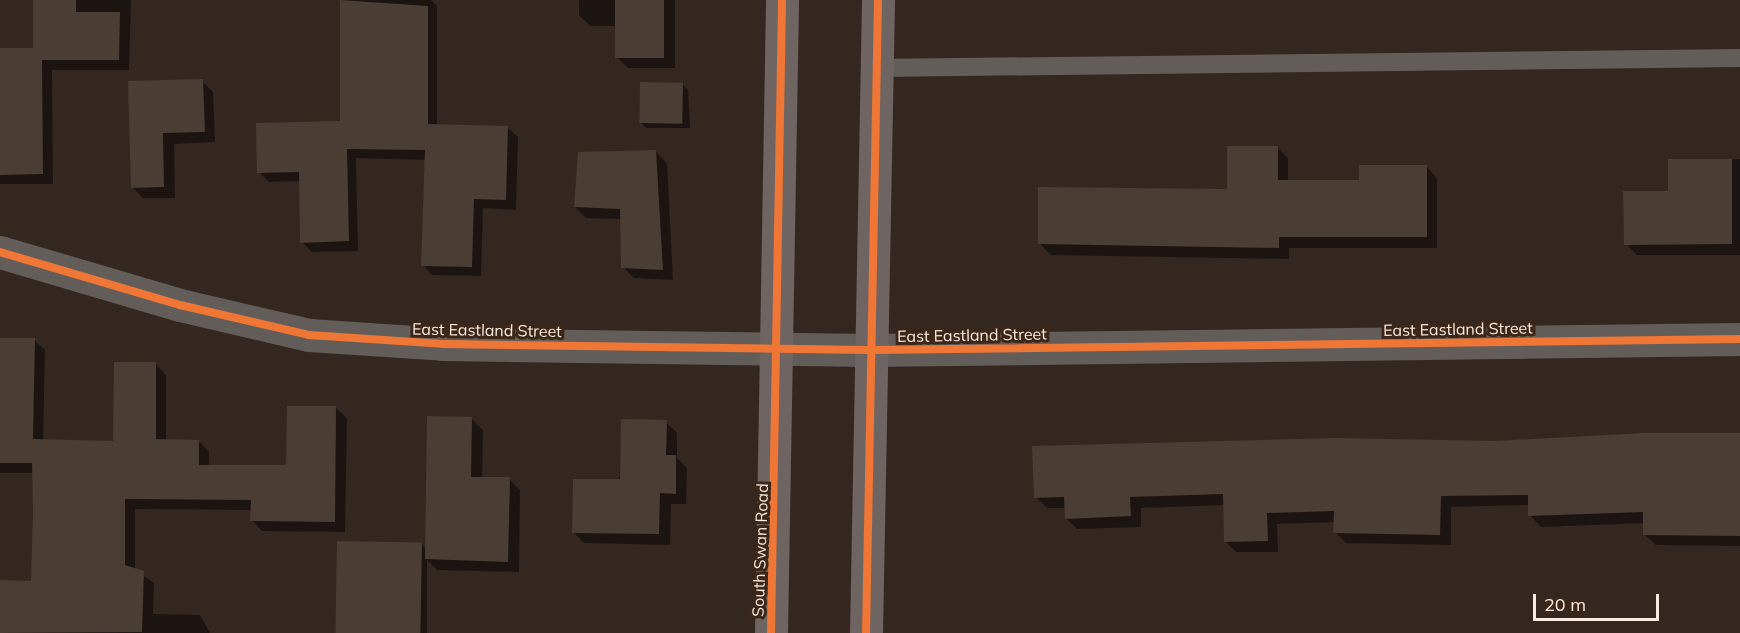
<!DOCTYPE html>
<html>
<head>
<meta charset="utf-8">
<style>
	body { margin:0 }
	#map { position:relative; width:1740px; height:633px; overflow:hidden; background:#34271f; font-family:Mulish,sans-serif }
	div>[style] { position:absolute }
	.shadow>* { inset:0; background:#0007 }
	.building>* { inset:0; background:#4a3d34; transform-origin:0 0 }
	.service>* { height:18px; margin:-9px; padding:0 9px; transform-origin:9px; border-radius:9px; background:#635d5a }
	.minor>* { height:33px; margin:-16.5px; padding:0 16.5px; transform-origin:16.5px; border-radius:16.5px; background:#635d5a }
	.primary>* { height:33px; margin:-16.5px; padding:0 16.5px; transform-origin:16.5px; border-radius:16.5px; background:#6e6461 }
	.cycleway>* { height:8px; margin:-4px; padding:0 4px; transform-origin:4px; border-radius:4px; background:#f07635 }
	span { translate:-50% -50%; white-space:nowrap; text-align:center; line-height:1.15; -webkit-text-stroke:6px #3c2617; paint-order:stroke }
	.street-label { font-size:16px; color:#faebe1 }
	.scale { position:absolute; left:1533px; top:594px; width:126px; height:27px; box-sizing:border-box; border:3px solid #faebe1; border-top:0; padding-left:8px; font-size:18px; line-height:21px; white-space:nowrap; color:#faebe1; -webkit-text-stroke:4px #3c2617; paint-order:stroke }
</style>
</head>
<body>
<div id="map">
	<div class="shadow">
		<i style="clip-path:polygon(35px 0,131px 0,129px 70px,52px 70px,53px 184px,0 184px,0 49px,35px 49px)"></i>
		<i style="clip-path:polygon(342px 0,431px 0,437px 6px,437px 126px,508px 128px,518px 137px,516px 210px,483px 208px,481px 276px,432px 275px,423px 265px,426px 160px,356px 158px,358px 251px,312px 252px,302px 242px,300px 181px,269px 182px,259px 172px,341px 123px)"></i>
		<i style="clip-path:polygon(579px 0,675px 0,675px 68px,628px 68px,617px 57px,617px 26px,590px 26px,579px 15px)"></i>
		<i style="clip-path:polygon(202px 81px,213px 92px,215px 142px,174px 144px,175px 198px,143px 198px,132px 187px,129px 82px)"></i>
		<i style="clip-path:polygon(682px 84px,688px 90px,690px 128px,646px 128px,641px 123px)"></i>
		<i style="clip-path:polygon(1277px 147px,1288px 158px,1288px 182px,1361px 182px,1426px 166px,1437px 178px,1437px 248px,1289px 248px,1289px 259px,1051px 255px,1040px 244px,1229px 190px)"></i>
		<i style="clip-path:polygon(656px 152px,667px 163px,673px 280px,634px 278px,623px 267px,621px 219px,586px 218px,575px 207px)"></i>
		<i style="clip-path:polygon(1740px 159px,1740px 255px,1637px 255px,1626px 244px,1669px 192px,1669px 161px)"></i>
		<i style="clip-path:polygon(0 339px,34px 340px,45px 350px,43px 441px,114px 443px,156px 364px,166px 375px,166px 441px,199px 441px,209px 452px,209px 466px,288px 466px,336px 408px,347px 418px,345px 532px,262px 531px,252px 520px,252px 510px,135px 509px,135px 570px,154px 583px,153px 614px,200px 615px,210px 633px,0 633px,0 582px,33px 582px,33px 473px,0 473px)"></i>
		<i style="clip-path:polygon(472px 419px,483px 430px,482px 479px,509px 479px,520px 490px,519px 572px,437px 570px,427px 560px,427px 633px,337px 633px,339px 543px,422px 544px,426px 549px)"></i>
		<i style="clip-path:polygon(666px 422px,677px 433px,677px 458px,687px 468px,686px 504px,671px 504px,670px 545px,584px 543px,573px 532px)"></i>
		<i style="clip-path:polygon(1740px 438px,1740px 546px,1656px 545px,1644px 534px,1645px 523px,1541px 527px,1530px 515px,1529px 505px,1451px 507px,1451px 545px,1346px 543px,1335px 532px,1335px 522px,1277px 524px,1278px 552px,1236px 552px,1225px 541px,1224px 505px,1141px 508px,1141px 527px,1077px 529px,1066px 518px,1066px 508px,1047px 508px,1036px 497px,1495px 443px)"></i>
	</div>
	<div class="building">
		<i style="clip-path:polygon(33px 0,76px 0,76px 12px,120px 12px,119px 60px,42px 60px,43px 174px,0 175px,0 48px,33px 48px)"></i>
		<i style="clip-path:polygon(340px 0,428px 6px,428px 124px,508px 126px,506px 200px,474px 199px,472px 267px,421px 266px,425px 150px,347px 149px,349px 241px,300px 243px,299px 172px,257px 173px,256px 123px,340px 121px)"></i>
		<i style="left:615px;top:0;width:49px;height:58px"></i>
		<i style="clip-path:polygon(203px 79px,205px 132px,163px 133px,164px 187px,131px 188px,128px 81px)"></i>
		<i style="left:640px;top:82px;width:43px;height:41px;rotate:1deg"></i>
		<i style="clip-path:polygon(1227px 146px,1278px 146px,1278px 180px,1359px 180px,1359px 165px,1427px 165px,1427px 237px,1279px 237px,1279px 248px,1038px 244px,1038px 187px,1227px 189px)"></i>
		<i style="clip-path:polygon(656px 150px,663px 270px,621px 268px,620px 209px,574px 207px,578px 152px)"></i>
		<i style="clip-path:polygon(1668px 159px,1732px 159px,1732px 244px,1624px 245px,1623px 191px,1668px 191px)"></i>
		<i style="clip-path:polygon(0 338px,35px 338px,33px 439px,113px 441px,114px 362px,156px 362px,156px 439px,199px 440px,199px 465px,286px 465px,287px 406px,336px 406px,335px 522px,250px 521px,251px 500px,125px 499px,125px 565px,144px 571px,142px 632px,0 633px,0 580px,31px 581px,33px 515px,32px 463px,0 463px)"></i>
		<i style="clip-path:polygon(427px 416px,472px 417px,471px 477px,510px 477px,508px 562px,425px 559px)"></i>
		<i style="clip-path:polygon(621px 419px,667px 420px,666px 455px,676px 455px,676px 494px,660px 493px,659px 534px,572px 533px,573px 479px,620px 479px)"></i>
		<i style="clip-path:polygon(1644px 433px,1740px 433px,1740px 536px,1643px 535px,1643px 512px,1528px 516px,1528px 495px,1441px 496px,1440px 535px,1333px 533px,1334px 511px,1267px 513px,1268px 541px,1224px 542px,1223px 494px,1130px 497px,1131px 516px,1065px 519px,1064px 497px,1034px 498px,1032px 446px,1336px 438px,1495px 441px)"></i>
		<i style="left:337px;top:541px;width:85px;height:92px;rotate:1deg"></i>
	</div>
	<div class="service">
		<i style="left:876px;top:68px;width:864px;rotate:-0.66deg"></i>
	</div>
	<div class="minor">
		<i style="left:0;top:252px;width:188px;rotate:16.4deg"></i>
		<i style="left:180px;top:305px;width:132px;rotate:13.1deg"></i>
		<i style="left:309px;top:335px;width:134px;rotate:3.8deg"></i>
		<i style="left:443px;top:344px;width:426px;rotate:0.8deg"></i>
		<i style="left:869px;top:350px;width:871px;rotate:-0.72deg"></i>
	</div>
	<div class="primary">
		<i style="left:771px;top:633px;width:633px;rotate:-89deg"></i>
		<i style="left:866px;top:633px;width:633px;rotate:-88.91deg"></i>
	</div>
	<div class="cycleway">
		<i style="left:0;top:252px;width:188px;rotate:16.4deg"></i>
		<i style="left:180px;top:305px;width:132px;rotate:13.1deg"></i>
		<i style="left:309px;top:335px;width:134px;rotate:3.8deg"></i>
		<i style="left:443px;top:344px;width:426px;rotate:0.8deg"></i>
		<i style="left:869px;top:350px;width:871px;rotate:-0.72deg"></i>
		<i style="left:771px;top:633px;width:633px;rotate:-89deg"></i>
		<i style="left:866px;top:633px;width:633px;rotate:-88.91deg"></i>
	</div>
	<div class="street-label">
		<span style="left:1458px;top:329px;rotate:-1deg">East Eastland Street</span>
		<span style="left:487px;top:330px;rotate:1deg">East Eastland Street</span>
		<span style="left:972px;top:335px;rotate:-1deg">East Eastland Street</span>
		<span style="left:760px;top:550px;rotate:-88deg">South Swan Road</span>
	</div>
	<div class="scale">20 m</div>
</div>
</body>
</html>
